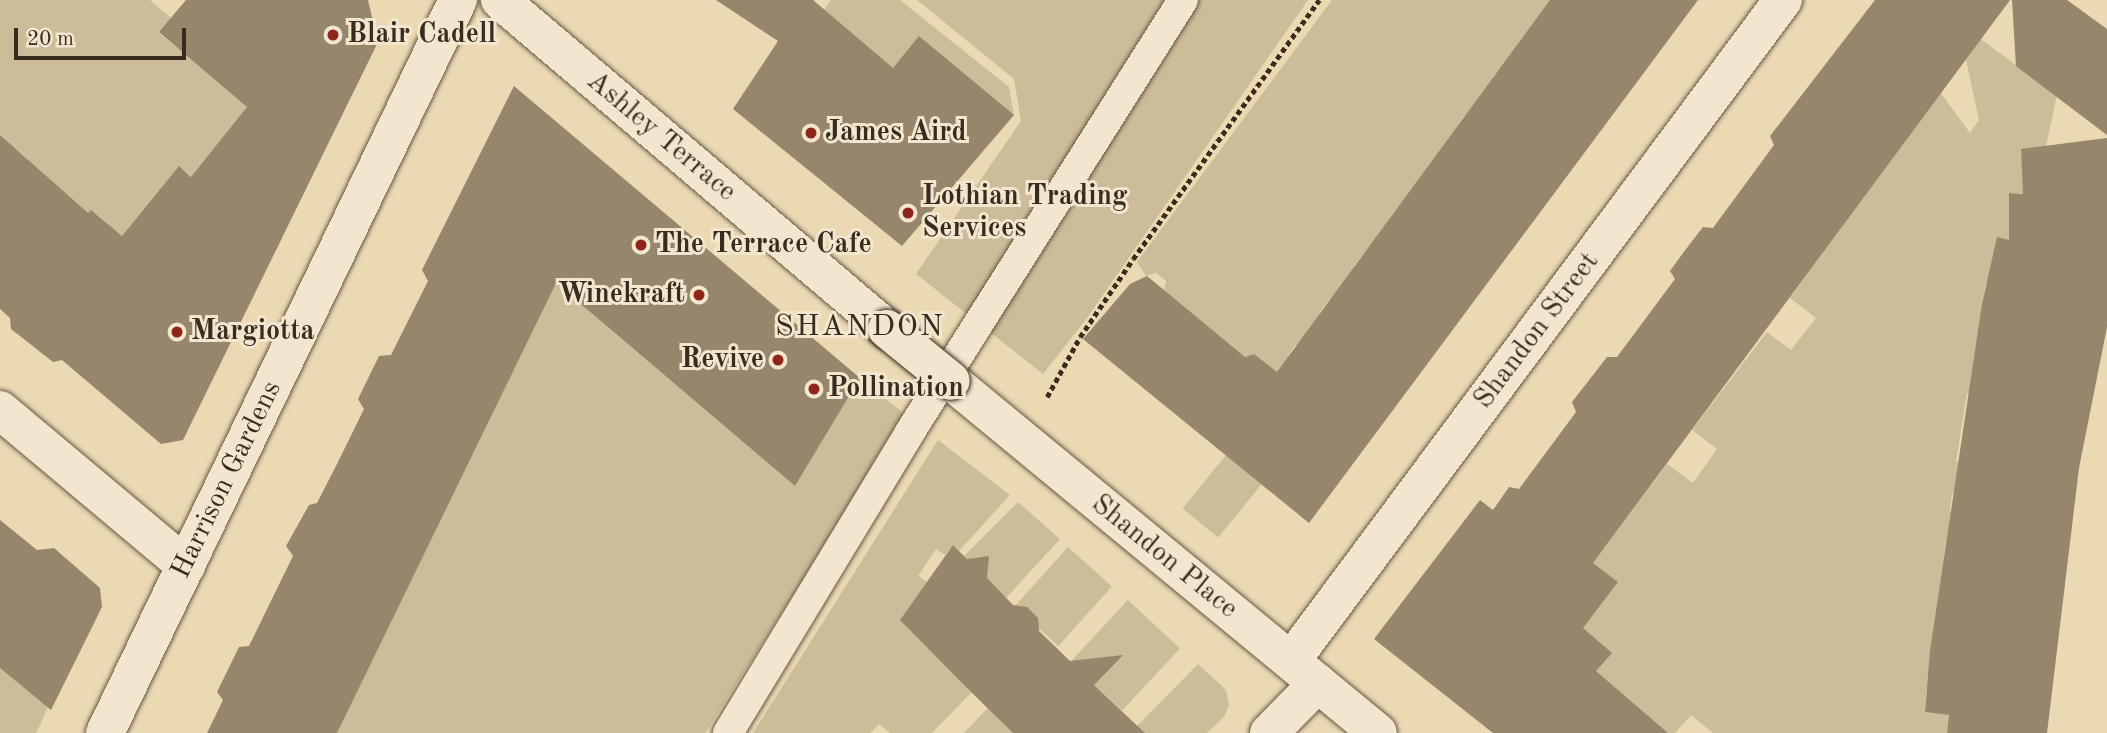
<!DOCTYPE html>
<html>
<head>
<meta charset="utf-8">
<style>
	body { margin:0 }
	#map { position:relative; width:2107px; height:733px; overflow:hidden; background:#ebd9b3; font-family:"Old Standard TT",serif }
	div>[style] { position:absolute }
	.green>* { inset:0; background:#ccbc9a; transform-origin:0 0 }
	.building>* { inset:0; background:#95866c }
	.path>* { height:4.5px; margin-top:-2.25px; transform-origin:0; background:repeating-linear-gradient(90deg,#372d1f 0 5px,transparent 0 8.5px) }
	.roads { filter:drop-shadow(0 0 2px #645844) drop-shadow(0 0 2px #645844) }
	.lane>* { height:30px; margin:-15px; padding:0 15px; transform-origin:15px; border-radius:15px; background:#f2e6ce }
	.street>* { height:38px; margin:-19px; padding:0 19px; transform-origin:19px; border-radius:19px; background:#f2e6ce }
	.secondary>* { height:38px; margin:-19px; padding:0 19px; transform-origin:19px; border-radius:19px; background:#f2e6ce }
	.bridges { filter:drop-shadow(0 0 2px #372d1f) drop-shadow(0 0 2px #372d1f) }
	.secondary-bridge>* { height:38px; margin:-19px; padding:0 19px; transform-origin:19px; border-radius:19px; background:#f2e6ce }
	.dots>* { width:19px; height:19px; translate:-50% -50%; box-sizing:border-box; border:4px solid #f2e6ce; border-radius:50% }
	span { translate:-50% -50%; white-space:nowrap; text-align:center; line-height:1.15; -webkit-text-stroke:6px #f2e6ce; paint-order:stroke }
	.poi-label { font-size:28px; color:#372d1f; font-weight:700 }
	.left { translate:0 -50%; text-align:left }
	.right { translate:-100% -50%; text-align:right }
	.street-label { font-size:28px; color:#372d1f }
	.neighbourhood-label { font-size:30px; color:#372d1f; letter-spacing:2px }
	.scale { position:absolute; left:14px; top:28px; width:172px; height:32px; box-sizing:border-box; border:4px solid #372d1f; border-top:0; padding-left:9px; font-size:21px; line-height:24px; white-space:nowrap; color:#372d1f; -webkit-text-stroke:5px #f2e6ce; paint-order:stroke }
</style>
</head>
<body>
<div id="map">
	<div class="green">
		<i style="clip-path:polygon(0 0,150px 0,171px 18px,159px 33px,186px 55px,199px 40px,259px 92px,295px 207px,277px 249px,179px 166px,113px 247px,96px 233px,105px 221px,91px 210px,82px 221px,20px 169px,28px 159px,15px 148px,0 154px)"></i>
		<i style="clip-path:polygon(831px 0,900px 0,1009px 87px,1014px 116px,919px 36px,893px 69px,824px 10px)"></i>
		<i style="clip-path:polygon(917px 0,1308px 0,1087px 318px,1043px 374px,916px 274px,1021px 121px,1014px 79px)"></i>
		<i style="clip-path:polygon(1332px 0,1565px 0,1492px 78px,1498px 90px,1475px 120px,1464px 116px,1456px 128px,1462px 138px,1442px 163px,1431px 162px,1408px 210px,1397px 208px,1390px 217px,1393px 229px,1375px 255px,1363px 254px,1354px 266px,1359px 275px,1340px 302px,1329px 300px,1320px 312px,1324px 322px,1307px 345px,1295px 345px,1288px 356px,1291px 368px,1278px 385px,1265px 374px,1267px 364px,1254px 354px,1245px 357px,1164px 291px,1166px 281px,1156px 273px,1146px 276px,1137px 262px)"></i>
		<i style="clip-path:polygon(1956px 21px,2057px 95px,2046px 146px,2021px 149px,2022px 166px,2042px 165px,2035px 194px,2009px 193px,2009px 211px,2031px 212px,2024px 243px,1998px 238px,2012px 290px,1986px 283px,1982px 303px,1993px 397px,1967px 393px,1956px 462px,1983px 467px,1978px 497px,1952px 494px,1950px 512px,1975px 515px,1946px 541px,1926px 694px,1925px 712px,1949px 715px,1947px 733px,1713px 733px,1691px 715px,1675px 733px,1667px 733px,1583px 660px,1552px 573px,1607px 596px,1618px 582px,1593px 563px,1667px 464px,1693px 483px,1717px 449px,1692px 430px,1767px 332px,1791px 350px,1816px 318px,1790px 298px,1940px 92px,1970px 133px,1979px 120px,1966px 60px,1970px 55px,1962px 48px)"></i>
		<i style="clip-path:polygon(544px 253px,582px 284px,592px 314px,795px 486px,860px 378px,907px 416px,705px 733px,337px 733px)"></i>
		<i style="clip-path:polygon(938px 440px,1010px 495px,959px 551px,953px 545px,945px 555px,936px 549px,918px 576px,927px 582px,901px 619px,972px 692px,932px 733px,890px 733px,879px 724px,870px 733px,753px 733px)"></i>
		<i style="left:1226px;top:455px;width:46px;height:69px;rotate:39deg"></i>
		<i style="clip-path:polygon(1018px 502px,1060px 539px,1006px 598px,985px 577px,988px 567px,978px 557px,968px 560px,964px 556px)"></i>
		<i style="left:1068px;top:547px;width:59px;height:80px;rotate:42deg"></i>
		<i style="left:1128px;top:600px;width:71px;height:85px;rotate:43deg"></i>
		<i style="clip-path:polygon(1198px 664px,1226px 690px,1229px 705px,1224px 717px,1207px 733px,1144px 733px,1137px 726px)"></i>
		<i style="clip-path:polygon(0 668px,48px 707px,36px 733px,0 733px)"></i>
		<i style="clip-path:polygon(988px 708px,1013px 733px,964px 733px)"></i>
	</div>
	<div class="building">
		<i style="clip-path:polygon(186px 0,368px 0,378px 42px,183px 440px,161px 444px,62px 360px,53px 362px,11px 329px,10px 318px,0 309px,0 135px,88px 213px,91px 210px,122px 236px,179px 166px,191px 177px,247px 107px,159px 32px)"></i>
		<i style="clip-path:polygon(716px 0,813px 0,893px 68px,919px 36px,1014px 115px,902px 246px,733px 109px,778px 41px)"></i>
		<i style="clip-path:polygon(1550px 0,1698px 0,1309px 523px,1083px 339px,1130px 284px,1147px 276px,1245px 357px,1254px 354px,1277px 372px)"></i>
		<i style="clip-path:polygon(1875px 0,2010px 0,1593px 563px,1618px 582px,1583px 628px,1612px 653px,1596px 671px,1668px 733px,1493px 733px,1374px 639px,1480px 500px,1493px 510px,1509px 487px,1519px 489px,1576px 412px,1572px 402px,1607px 357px,1617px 357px,1675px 279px,1670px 271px,1683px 253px,1703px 227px,1713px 228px,1774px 145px,1770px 136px)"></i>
		<i style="clip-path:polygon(2012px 0,2067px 0,2107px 29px,2107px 135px,2016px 66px)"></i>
		<i style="clip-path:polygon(514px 86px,860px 378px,795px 486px,556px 283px,337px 733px,207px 733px,223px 700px,217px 692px,239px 647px,249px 646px,293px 556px,286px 546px,309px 505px,317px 503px,337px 464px,364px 409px,358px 399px,379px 356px,391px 355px,428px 281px,422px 270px)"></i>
		<i style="clip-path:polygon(2107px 138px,2107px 327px,2079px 468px,2047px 733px,1947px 733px,1949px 715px,1925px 712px,1930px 651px,1982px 304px,1997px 237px,2009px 240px,2009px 193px,2023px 194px,2021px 149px)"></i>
		<i style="clip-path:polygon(0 520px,37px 550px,54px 548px,100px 588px,102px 607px,51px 710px,0 668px)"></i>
		<i style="clip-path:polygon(953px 545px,967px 559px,989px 556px,987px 578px,1013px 605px,1027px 607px,1038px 618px,1039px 631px,1070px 661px,1123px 655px,1094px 685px,1145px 733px,1013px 733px,965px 686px,900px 620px)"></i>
	</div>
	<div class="path">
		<i style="left:1047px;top:397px;width:68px;rotate:-61.2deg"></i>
		<i style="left:1080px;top:337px;width:94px;rotate:-55.8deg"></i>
		<i style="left:1133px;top:259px;width:319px;rotate:-54.3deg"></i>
	</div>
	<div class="roads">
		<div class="lane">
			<i style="left:728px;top:733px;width:352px;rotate:-58.8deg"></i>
			<i style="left:910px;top:432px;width:511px;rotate:-57.71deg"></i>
		</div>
		<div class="street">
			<i style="left:0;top:410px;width:243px;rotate:40deg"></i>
			<i style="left:1291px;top:661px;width:824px;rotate:-53.34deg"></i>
			<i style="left:105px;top:733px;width:814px;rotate:-64.29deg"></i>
			<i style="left:1269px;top:733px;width:70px;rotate:-45.6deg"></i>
		</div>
		<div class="secondary">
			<i style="left:500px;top:0;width:508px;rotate:40.37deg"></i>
			<i style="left:951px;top:381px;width:553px;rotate:39.5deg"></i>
		</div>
	</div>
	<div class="bridges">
		<div class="secondary-bridge">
			<i style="left:887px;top:329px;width:82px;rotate:39.1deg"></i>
		</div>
	</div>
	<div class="dots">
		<i style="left:333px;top:35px;background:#8f2418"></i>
		<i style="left:811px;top:133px;background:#8f2418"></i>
		<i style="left:908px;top:213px;background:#8f2418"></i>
		<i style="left:641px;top:245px;background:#8f2418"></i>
		<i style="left:699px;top:295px;background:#8f2418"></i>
		<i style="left:177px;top:332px;background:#8f2418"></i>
		<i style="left:778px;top:360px;background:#8f2418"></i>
		<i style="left:814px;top:389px;background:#8f2418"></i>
	</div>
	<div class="poi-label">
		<span class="left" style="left:347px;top:35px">Blair Cadell</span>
		<span class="left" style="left:825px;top:133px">James Aird</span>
		<span class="left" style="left:922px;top:213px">Lothian Trading<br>Services</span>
		<span class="left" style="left:655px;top:245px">The Terrace Cafe</span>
		<span class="right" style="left:685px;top:295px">Winekraft</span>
		<span class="left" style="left:191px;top:332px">Margiotta</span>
		<span class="right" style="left:764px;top:360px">Revive</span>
		<span class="left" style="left:828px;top:389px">Pollination</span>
	</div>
	<div class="street-label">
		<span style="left:661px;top:137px;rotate:40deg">Ashley Terrace</span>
		<span style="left:1537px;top:331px;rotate:-53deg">Shandon Street</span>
		<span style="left:227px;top:480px;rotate:-64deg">Harrison Gardens</span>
		<span style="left:1164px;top:557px;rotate:39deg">Shandon Place</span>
	</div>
	<div class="neighbourhood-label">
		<span style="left:860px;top:327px">SHANDON</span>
	</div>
	<div class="scale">20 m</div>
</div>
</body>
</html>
